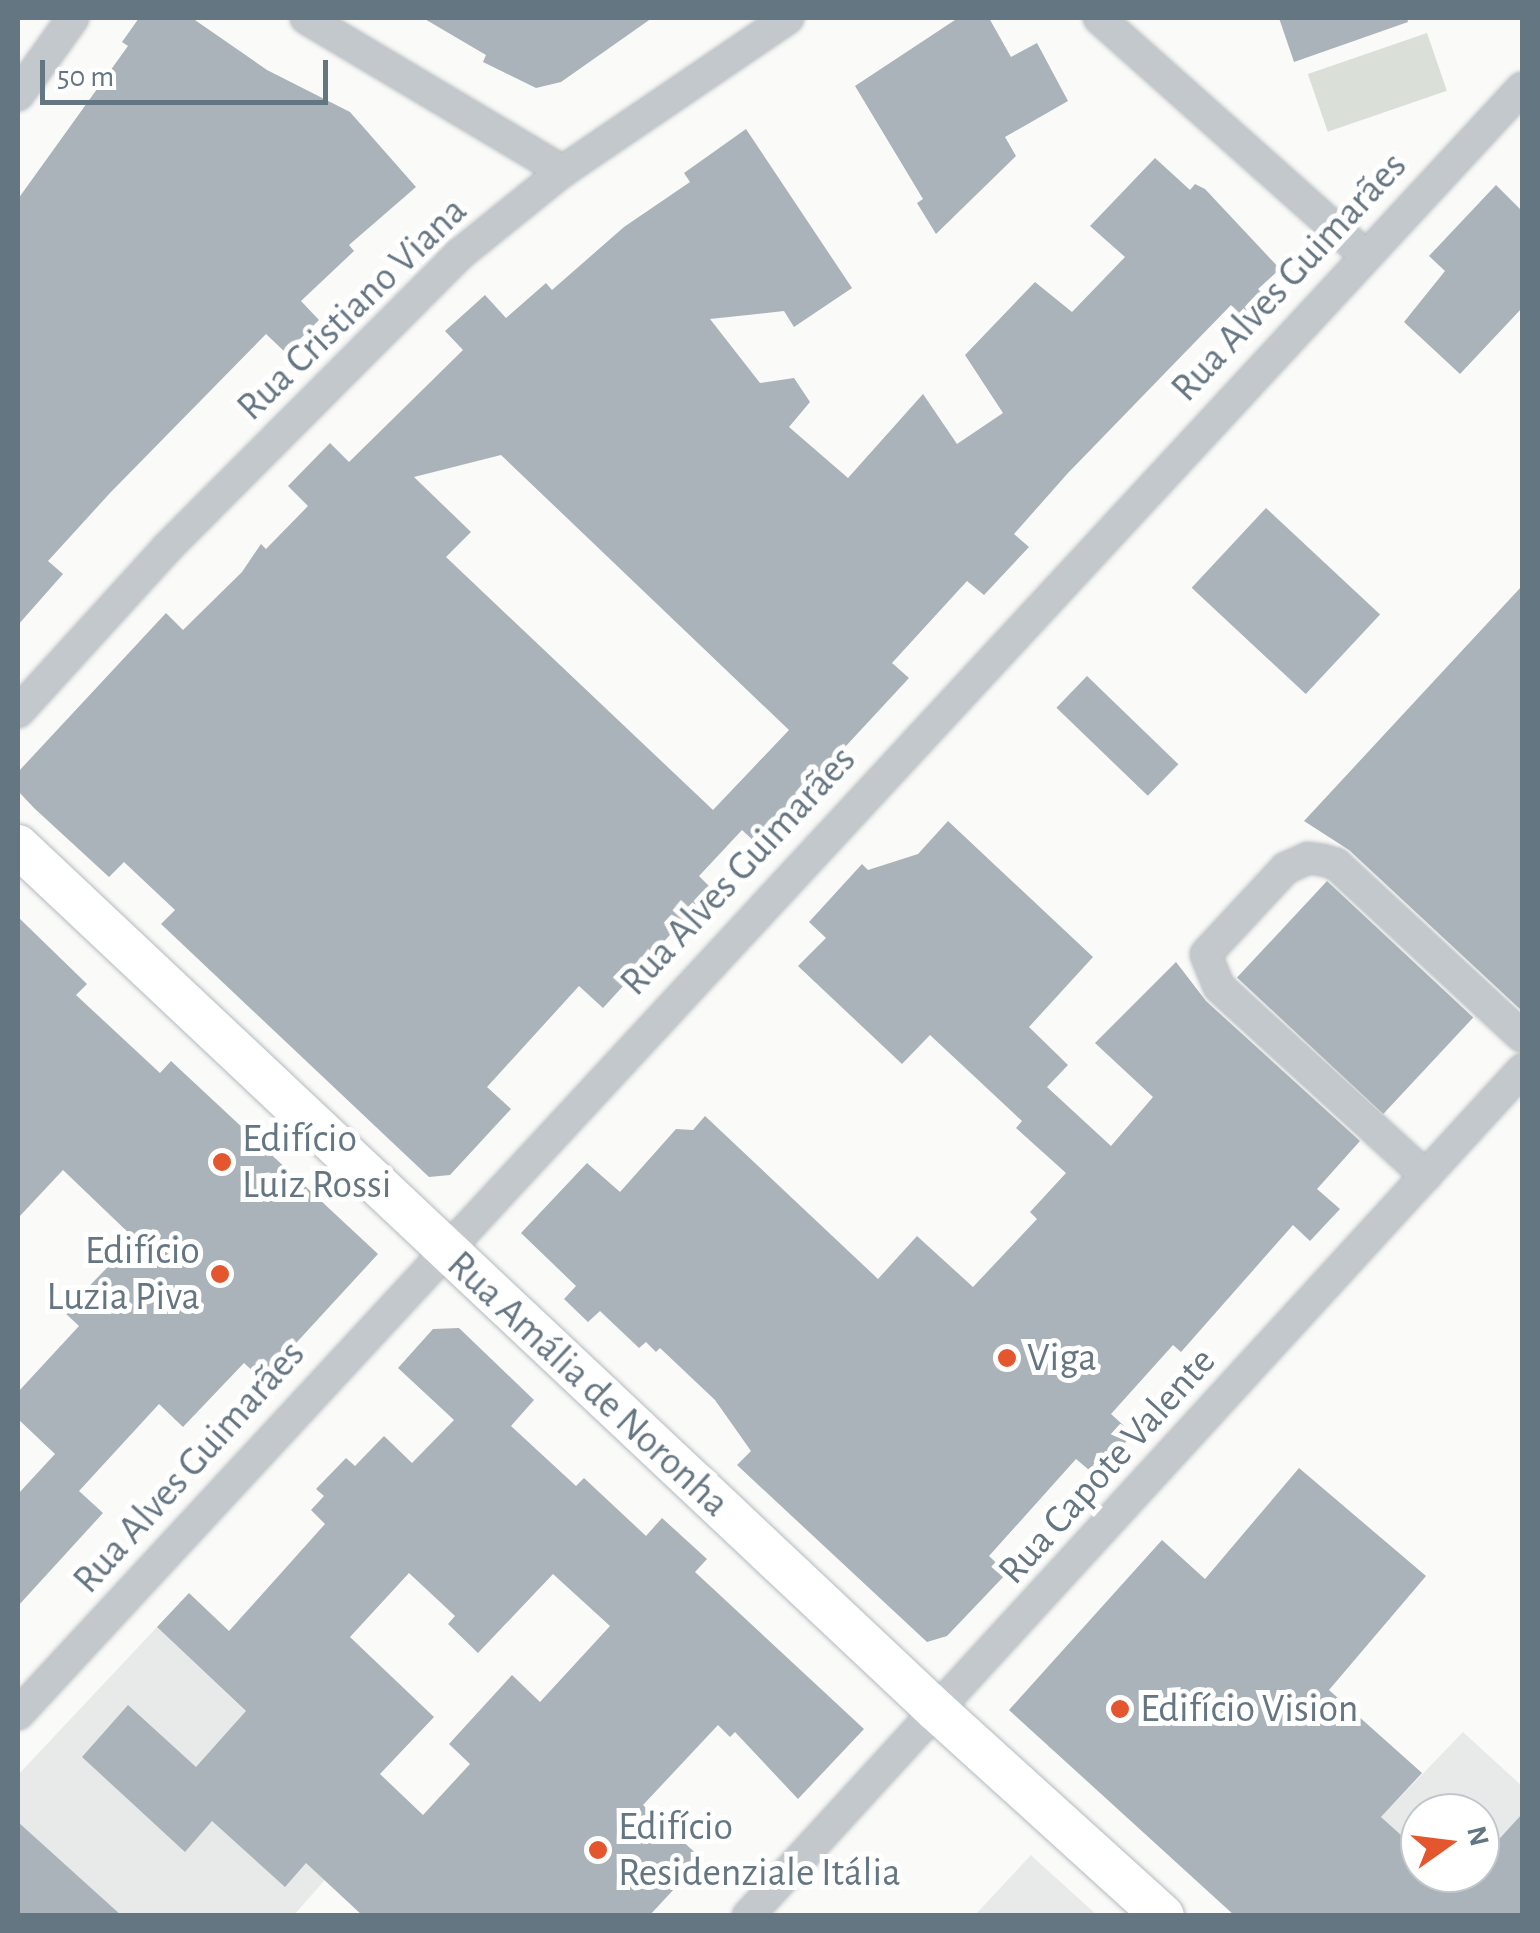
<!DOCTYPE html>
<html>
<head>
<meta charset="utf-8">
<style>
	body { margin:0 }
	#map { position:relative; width:1540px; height:1933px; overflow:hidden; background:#fafaf8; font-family:"Alegreya Sans",sans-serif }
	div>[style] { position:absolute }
	.built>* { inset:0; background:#e8e9e9 }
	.green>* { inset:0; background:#dadfd7; transform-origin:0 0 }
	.building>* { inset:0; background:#aab3b9; transform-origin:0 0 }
	.roads { filter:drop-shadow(0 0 2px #b3babf) drop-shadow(0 0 2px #b3babf) }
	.street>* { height:30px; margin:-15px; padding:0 15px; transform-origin:15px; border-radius:15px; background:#c3c8cc }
	.secondary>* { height:42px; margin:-21px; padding:0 21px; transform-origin:21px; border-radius:21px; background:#fff }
	.dots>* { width:28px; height:28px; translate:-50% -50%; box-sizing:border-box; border:5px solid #fff; border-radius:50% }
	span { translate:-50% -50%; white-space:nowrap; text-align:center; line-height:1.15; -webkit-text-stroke:10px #fff; paint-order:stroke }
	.street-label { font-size:40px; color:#657683 }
	.poi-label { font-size:40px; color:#657683 }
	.left { translate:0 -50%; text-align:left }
	.right { translate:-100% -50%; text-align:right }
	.frame { position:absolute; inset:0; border:20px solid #657683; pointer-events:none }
	.north { position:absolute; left:1400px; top:1793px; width:100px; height:100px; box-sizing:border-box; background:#fff; border:2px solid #c1c8cd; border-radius:50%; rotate:76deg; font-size:28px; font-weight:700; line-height:40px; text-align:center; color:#657683 }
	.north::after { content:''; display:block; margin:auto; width:35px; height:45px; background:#e4572e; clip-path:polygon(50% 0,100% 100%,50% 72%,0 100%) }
	.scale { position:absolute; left:40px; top:60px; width:288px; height:45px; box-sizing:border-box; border:5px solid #657683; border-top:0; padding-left:12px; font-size:30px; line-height:35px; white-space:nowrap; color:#657683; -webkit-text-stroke:8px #fff; paint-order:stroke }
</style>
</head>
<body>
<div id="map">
	<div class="built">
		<i style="clip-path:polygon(157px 1627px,370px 1829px,294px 1915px,18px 1915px,18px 1775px)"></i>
		<i style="clip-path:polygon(1463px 1732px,1522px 1786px,1522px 1915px,1493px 1915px,1480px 1873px,1480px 1813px,1420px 1813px,1420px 1852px,1381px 1817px)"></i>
		<i style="clip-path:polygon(1031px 1855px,1035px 1859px,1097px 1915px,975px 1915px)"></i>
	</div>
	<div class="green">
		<i style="left:1427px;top:33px;width:61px;height:126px;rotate:71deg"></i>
	</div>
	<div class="building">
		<i style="clip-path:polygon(139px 18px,192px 18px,267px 70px,350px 112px,416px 187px,349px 245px,354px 251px,301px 301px,319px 320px,286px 353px,266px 334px,110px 493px,48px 561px,63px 574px,18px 625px,18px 199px,128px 46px,122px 42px)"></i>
		<i style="clip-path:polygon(423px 18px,652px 18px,561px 82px,536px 88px,483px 62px,486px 55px)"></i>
		<i style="clip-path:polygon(958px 18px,989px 18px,1011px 57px,1037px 43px,1068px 101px,1005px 137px,1016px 156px,936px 234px,917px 203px,923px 199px,855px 86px)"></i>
		<i style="clip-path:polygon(1279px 18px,1407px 18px,1408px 22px,1294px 62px)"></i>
		<i style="clip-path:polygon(evenodd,746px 129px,852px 288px,794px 327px,784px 311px,710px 319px,760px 383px,794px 378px,810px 402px,789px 427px,848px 478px,923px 394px,957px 444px,1003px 413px,965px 355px,1035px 282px,1072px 312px,1125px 257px,1090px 226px,1155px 158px,1190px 190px,1195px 184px,1205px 189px,1280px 269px,1258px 289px,1265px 296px,1242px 320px,1231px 305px,1068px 473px,1014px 534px,1029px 547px,984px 595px,967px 581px,892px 663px,909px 678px,756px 843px,742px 830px,699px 876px,712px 889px,603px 1008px,579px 986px,487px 1087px,511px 1109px,450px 1175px,429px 1177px,161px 924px,175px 910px,124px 862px,109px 877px,34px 808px,18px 791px,18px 772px,166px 613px,183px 630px,242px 572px,261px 544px,266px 549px,308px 506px,288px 486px,330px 443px,349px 462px,463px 350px,445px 331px,485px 295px,506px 318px,546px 283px,552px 290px,624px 227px,690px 182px,684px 173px,746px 129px,501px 455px,789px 730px,713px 810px,446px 557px,471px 532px,414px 477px,501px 455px)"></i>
		<i style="clip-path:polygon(1496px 185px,1522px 211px,1522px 308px,1460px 374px,1404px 322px,1445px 271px,1429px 256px)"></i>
		<i style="left:1266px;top:508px;width:156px;height:109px;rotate:43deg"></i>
		<i style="clip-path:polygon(1522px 586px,1522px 1011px,1349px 850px,1304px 821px)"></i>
		<i style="left:1087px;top:676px;width:127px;height:44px;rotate:44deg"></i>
		<i style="clip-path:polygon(948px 821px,1093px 957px,1029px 1027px,1068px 1065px,1047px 1087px,1111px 1146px,1153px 1097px,1095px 1043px,1176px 962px,1206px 1001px,1360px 1141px,1317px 1189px,1340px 1209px,1310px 1241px,1293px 1225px,1181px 1352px,1173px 1345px,1111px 1414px,1133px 1434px,1095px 1475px,1076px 1459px,989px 1556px,1007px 1573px,947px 1636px,927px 1642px,737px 1465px,751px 1451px,715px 1400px,660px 1348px,656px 1352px,646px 1342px,639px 1348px,600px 1311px,588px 1322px,564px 1299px,576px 1286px,521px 1233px,587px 1163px,620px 1192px,676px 1129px,693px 1130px,705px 1116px,878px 1279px,917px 1236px,973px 1287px,1037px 1219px,1030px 1212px,1066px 1173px,1016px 1128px,1022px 1121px,930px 1035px,902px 1064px,798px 966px,826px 938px,809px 922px,862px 864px,868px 870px,918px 854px)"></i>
		<i style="left:1327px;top:881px;width:200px;height:132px;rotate:43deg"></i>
		<i style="clip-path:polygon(18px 917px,87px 984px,76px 995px,160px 1073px,171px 1061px,378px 1254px,262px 1380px,244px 1363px,183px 1427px,159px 1404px,79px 1491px,103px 1513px,18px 1606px,18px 1494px,55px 1454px,18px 1419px,18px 1392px,79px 1326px,64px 1312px,135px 1239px,63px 1170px,18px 1218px)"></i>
		<i style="clip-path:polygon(evenodd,459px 1328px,534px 1400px,511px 1426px,576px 1486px,584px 1478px,646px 1536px,662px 1518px,707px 1559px,695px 1572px,864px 1729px,798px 1799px,735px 1732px,730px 1737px,718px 1725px,643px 1805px,702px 1859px,649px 1916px,363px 1916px,306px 1863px,285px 1887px,212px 1821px,185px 1852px,82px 1757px,128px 1705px,196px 1767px,246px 1711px,157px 1627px,189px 1593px,229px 1631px,325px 1524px,311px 1510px,324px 1496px,316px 1489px,346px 1458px,355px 1466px,384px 1436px,412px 1463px,454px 1420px,398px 1368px,433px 1329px,459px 1328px,409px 1573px,455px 1616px,448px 1624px,478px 1653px,553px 1574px,610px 1626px,540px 1702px,512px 1675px,449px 1744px,470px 1764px,423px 1815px,380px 1774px,434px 1717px,350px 1637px,409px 1573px)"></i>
		<i style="clip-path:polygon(1299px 1468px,1426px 1576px,1329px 1690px,1422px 1773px,1381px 1817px,1420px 1852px,1420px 1873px,1480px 1873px,1480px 1860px,1522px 1814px,1522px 1916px,1235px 1916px,1009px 1710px,1162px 1540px,1205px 1579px)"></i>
		<i style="clip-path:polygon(18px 1822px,122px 1916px,18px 1916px)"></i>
	</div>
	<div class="roads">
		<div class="street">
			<i style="left:306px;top:18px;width:299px;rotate:30.8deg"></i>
			<i style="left:1099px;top:18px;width:355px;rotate:41.7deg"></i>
			<i style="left:18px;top:95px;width:95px;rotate:-54.5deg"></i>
			<i style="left:18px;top:712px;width:222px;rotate:-47.7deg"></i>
			<i style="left:167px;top:548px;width:415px;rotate:-45.1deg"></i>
			<i style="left:460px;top:254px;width:132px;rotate:-38.9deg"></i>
			<i style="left:563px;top:171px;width:272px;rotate:-34.2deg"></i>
			<i style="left:1426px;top:1176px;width:280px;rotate:-137.6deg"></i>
			<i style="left:1219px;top:987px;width:35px;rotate:-112deg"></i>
			<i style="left:1206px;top:954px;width:117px;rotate:-47.1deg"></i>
			<i style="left:1286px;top:868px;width:24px;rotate:-24deg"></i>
			<i style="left:1308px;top:858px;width:15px;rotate:8deg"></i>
			<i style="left:1323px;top:860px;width:14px;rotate:17deg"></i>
			<i style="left:1336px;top:864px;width:253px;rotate:42.8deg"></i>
			<i style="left:18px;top:1714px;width:2215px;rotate:-47.23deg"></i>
			<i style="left:748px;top:1916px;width:1147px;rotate:-47.54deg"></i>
		</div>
		<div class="secondary">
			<i style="left:18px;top:846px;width:1262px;rotate:43.27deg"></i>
			<i style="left:937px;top:1711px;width:305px;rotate:42.2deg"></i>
		</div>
	</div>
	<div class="dots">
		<i style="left:222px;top:1162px;background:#e4572e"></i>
		<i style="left:220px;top:1274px;background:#e4572e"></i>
		<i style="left:1007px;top:1358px;background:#e4572e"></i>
		<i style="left:1120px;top:1709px;background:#e4572e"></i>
		<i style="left:598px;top:1850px;background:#e4572e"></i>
	</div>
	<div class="street-label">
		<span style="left:1289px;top:277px;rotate:-47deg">Rua Alves Guimarães</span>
		<span style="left:352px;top:309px;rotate:-44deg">Rua Cristiano Viana</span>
		<span style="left:738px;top:871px;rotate:-47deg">Rua Alves Guimarães</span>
		<span style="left:588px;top:1384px;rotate:43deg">Rua Amália de Noronha</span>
		<span style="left:1107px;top:1466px;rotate:-48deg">Rua Capote Valente</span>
		<span style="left:189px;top:1467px;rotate:-48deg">Rua Alves Guimarães</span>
	</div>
	<div class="poi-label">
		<span class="left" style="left:242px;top:1162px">Edifício<br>Luiz Rossi</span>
		<span class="right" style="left:200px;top:1274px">Edifício<br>Luzia Piva</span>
		<span class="left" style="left:1027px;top:1358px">Viga</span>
		<span class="left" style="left:1140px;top:1709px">Edifício Vision</span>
		<span class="left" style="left:618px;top:1850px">Edifício<br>Residenziale Itália</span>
	</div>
	<div class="frame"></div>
	<div class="north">N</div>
	<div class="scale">50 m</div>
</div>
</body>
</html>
